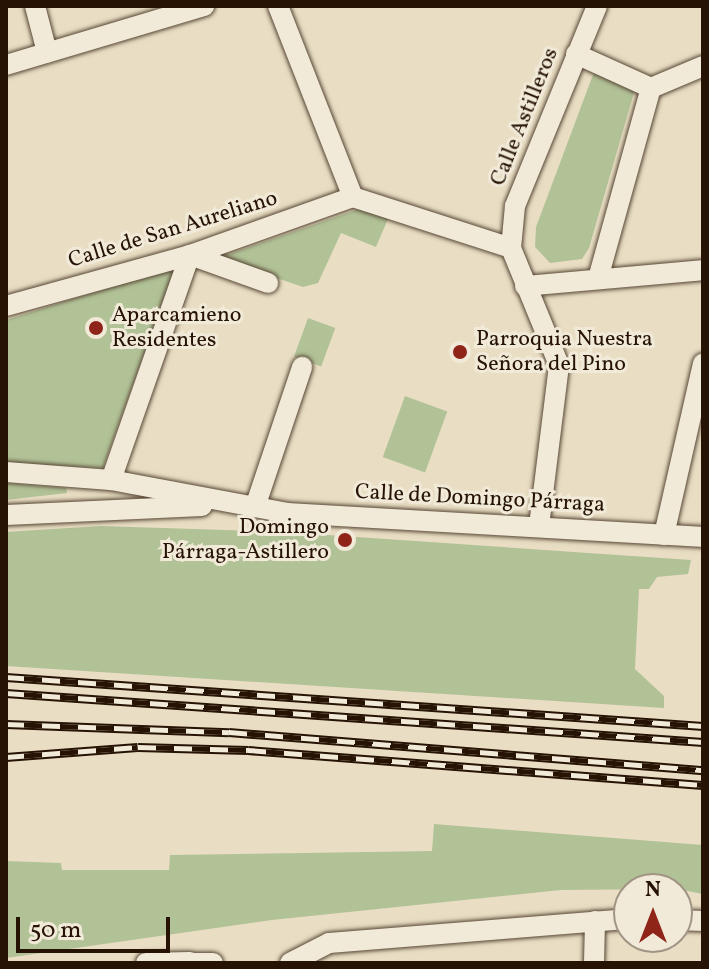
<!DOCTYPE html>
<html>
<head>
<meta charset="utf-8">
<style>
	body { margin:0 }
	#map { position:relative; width:709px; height:969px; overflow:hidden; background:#e9dec4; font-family:Vollkorn,serif }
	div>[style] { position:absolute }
	.green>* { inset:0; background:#b2c297; transform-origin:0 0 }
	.roads { filter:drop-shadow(0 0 2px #574634) drop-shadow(0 0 2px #574634) }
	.minor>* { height:20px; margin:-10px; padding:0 10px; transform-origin:10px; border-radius:10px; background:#f1ead9 }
	.rail>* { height:9px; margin-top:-4.5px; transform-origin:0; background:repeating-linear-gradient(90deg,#f1ead9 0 18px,#261304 0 36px); box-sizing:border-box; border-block:2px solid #261304 }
	.dots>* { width:22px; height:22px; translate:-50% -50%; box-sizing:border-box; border:4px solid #f1ead9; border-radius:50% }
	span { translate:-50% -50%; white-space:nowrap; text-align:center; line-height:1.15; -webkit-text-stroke:6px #f1ead9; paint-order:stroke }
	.street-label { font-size:22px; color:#261304 }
	.poi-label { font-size:22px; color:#261304 }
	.left { translate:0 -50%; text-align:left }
	.right { translate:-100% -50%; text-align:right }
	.frame { position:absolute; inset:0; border:8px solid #261304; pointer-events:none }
	.north { position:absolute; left:613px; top:873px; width:80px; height:80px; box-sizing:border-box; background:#f1ead9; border:2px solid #a09484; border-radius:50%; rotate:0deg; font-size:22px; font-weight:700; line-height:32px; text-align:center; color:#261304 }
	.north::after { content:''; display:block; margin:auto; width:28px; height:36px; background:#8f2418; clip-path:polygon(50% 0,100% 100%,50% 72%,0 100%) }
	.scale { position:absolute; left:16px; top:917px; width:154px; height:36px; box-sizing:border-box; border:4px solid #261304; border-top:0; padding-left:10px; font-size:24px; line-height:28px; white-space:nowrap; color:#261304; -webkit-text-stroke:6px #f1ead9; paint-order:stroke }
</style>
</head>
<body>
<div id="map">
	<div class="green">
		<i style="clip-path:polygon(594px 72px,635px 89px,589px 248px,582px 259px,550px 263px,535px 247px,536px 227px)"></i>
		<i style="clip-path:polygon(362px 208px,388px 219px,376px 247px,341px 233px,318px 283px,303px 287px,218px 258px)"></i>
		<i style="clip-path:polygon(175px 267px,103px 468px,6px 463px,6px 320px)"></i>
		<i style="left:308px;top:318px;width:29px;height:41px;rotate:20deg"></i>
		<i style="left:405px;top:396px;width:45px;height:65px;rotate:20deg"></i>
		<i style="clip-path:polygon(6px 483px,66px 488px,67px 493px,6px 500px)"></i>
		<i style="clip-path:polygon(101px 526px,284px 532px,691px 560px,688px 574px,657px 577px,649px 589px,639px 589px,635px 669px,664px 696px,664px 708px,6px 666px,6px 532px)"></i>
		<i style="clip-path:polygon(434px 824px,703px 845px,703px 894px,677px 889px,561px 890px,272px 920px,6px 958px,6px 861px,61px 863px,62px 870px,169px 870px,170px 855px,432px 851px)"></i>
	</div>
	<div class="roads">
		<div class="minor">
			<i style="left:35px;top:6px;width:48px;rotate:75.4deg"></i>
			<i style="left:278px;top:6px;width:205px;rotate:68.6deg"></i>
			<i style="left:353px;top:197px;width:166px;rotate:17.9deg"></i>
			<i style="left:576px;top:54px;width:82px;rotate:24.4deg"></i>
			<i style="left:651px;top:88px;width:56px;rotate:-22.9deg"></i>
			<i style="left:6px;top:65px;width:207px;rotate:-16.6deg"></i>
			<i style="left:599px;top:275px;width:194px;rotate:-74.5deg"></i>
			<i style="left:525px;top:286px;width:179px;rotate:-5.1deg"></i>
			<i style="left:6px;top:306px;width:191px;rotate:-15.5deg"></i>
			<i style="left:190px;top:255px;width:173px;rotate:-19.6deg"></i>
			<i style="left:6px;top:472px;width:105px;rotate:4.4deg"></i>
			<i style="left:111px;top:480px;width:180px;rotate:10.6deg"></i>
			<i style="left:288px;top:513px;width:416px;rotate:3.3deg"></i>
			<i style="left:111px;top:480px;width:238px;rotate:-70.7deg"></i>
			<i style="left:190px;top:255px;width:83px;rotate:19.7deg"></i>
			<i style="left:255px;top:507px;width:148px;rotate:-71.4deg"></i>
			<i style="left:6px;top:515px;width:196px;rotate:-2.6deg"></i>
			<i style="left:539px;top:526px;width:162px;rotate:-82.9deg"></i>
			<i style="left:559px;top:365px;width:126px;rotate:-112.3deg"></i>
			<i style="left:511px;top:248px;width:42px;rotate:-84.6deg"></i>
			<i style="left:515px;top:206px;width:216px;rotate:-67.7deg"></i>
			<i style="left:664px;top:535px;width:176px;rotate:-77.2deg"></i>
			<i style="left:677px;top:920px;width:26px;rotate:2deg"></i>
			<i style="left:146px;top:963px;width:44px;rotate:-1.3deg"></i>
			<i style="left:189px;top:963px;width:24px"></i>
			<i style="left:290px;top:963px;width:44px;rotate:-27.1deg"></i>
			<i style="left:329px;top:943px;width:301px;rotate:-4.6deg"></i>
			<i style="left:594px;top:963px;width:42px;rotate:-88.6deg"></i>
		</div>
	</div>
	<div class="rail">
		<i style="left:6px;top:677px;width:699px;rotate:4.02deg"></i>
		<i style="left:6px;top:693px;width:699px;rotate:4.02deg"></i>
		<i style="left:6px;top:724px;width:223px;rotate:2.1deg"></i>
		<i style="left:229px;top:732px;width:476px;rotate:4.6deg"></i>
		<i style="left:6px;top:757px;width:132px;rotate:-4.3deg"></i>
		<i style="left:138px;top:747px;width:110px;rotate:1.6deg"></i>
		<i style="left:248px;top:750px;width:456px;rotate:4.4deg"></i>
	</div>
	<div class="dots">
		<i style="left:96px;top:328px;background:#8f2418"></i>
		<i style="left:460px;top:352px;background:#8f2418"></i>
		<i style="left:345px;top:540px;background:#8f2418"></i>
	</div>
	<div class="street-label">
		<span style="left:525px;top:117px;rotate:-68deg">Calle Astilleros</span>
		<span style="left:173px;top:230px;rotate:-17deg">Calle de San Aureliano</span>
		<span style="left:480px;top:499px;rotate:3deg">Calle de Domingo Párraga</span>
	</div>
	<div class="poi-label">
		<span class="left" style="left:112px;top:328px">Aparcamieno<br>Residentes</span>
		<span class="left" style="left:476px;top:352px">Parroquia Nuestra<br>Señora del Pino</span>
		<span class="right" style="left:329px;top:540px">Domingo<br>Párraga-Astillero</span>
	</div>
	<div class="frame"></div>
	<div class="north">N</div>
	<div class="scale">50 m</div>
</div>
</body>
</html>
